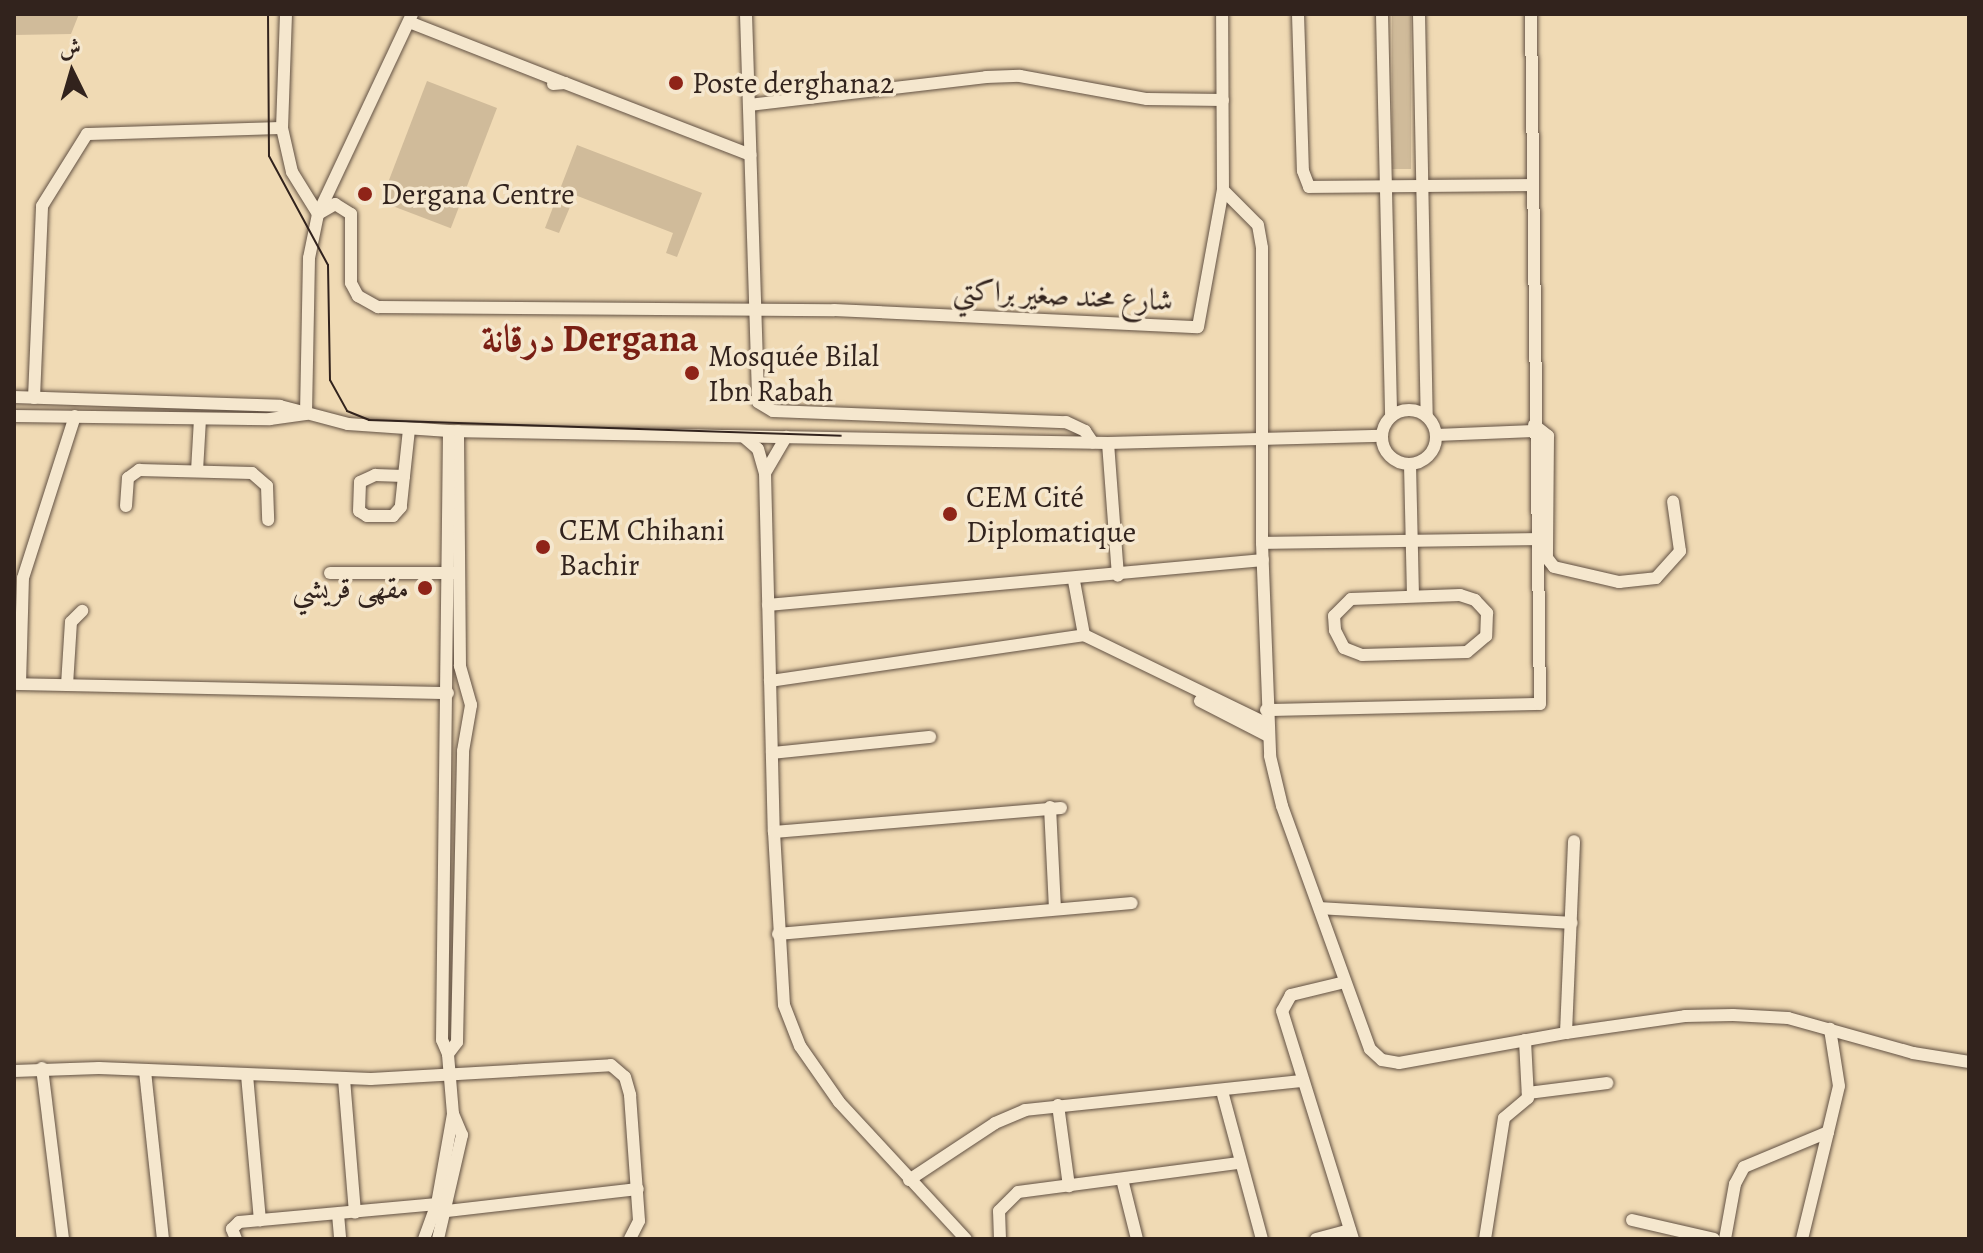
<!DOCTYPE html>
<html>
<head>
<meta charset="utf-8">
<style>
	body { margin:0 }
	#map { position:relative; width:1983px; height:1253px; overflow:hidden; background:#f0dab4; font-family:Alegreya,Amiri,serif }
	div>[style] { position:absolute }
	.green>* { inset:0; background:#d0bb9a; transform-origin:0 0 }
	.roads { filter:drop-shadow(0 0 2px #625143) drop-shadow(0 0 2px #625143) }
	.minor>* { height:12px; margin:-6px; padding:0 6px; transform-origin:6px; border-radius:6px; background:#f5e7ce }
	.minor>.ring { margin:-6px; padding:0; box-sizing:content-box; background:none; border:12px solid #f5e7ce; border-radius:50% }
	.tram>* { height:2px; margin:-1px; padding:0 1px; transform-origin:1px; border-radius:1px; background:#32231d }
	.dots>* { width:22px; height:22px; translate:-50% -50%; box-sizing:border-box; border:4px solid #f5e7ce; border-radius:50% }
	span { translate:-50% -50%; white-space:nowrap; text-align:center; line-height:1.15; -webkit-text-stroke:7px #f5e7ce; paint-order:stroke }
	.poi-label { font-size:30px; color:#32231d }
	.left { translate:0 -50%; text-align:left }
	.right { translate:-100% -50%; text-align:right }
	.street-label { font-size:30px; color:#32231d }
	.district-label { font-size:38px; color:#7a1f14; font-weight:700 }
	.frame { position:absolute; inset:0; border:16px solid #32231d; pointer-events:none }
	.north { position:absolute; left:32px; top:32px; width:80px; height:80px; -webkit-text-stroke:6px #f5e7ce; paint-order:stroke; rotate:355deg; font-size:22px; font-weight:700; line-height:32px; text-align:center; color:#32231d }
	.north::after { content:''; display:block; margin:auto; width:28px; height:36px; background:#32231d; clip-path:polygon(50% 0,100% 100%,50% 72%,0 100%) }
</style>
</head>
<body>
<div id="map">
	<div class="green">
		<i style="clip-path:polygon(14px 14px,79px 14px,71px 34px,14px 35px)"></i>
		<i style="left:1392px;top:14px;width:19px;height:155px"></i>
		<i style="left:427px;top:81px;width:75px;height:129px;rotate:21deg"></i>
		<i style="clip-path:polygon(577px 145px,702px 193px,677px 257px,666px 253px,673px 233px,575px 195px,559px 233px,545px 228px)"></i>
	</div>
	<div class="roads">
		<div class="minor">
			<i style="left:286px;top:14px;width:114px;rotate:92deg"></i>
			<i style="left:282px;top:128px;width:45px;rotate:77.2deg"></i>
			<i style="left:292px;top:172px;width:49px;rotate:58.2deg"></i>
			<i style="left:746px;top:14px;width:388px;rotate:88.2deg"></i>
			<i style="left:758px;top:402px;width:17px;rotate:31deg"></i>
			<i style="left:773px;top:411px;width:293px;rotate:2.2deg"></i>
			<i style="left:1066px;top:422px;width:21px;rotate:25deg"></i>
			<i style="left:1085px;top:431px;width:14px;rotate:56deg"></i>
			<i style="left:1298px;top:14px;width:157px;rotate:88.2deg"></i>
			<i style="left:1303px;top:171px;width:17px;rotate:69deg"></i>
			<i style="left:1309px;top:187px;width:224px;rotate:-0.5deg"></i>
			<i style="left:1382px;top:14px;width:402px;rotate:88.7deg"></i>
			<i style="left:1419px;top:14px;width:402px;rotate:88.9deg"></i>
			<i style="left:409px;top:22px;width:164px;rotate:21.4deg"></i>
			<i style="left:553px;top:84px;width:12px;rotate:-5deg"></i>
			<i style="left:565px;top:83px;width:199px;rotate:21.2deg"></i>
			<i style="left:749px;top:105px;width:239px;rotate:-6.7deg"></i>
			<i style="left:986px;top:77px;width:34px;rotate:-2deg"></i>
			<i style="left:1020px;top:76px;width:129px;rotate:10.3deg"></i>
			<i style="left:1147px;top:99px;width:76px;rotate:0.8deg"></i>
			<i style="left:1223px;top:190px;width:49px;rotate:45deg"></i>
			<i style="left:1258px;top:225px;width:23px;rotate:80deg"></i>
			<i style="left:1262px;top:248px;width:295px;rotate:90deg"></i>
			<i style="left:1262px;top:543px;width:213px;rotate:87.8deg"></i>
			<i style="left:1270px;top:756px;width:51px;rotate:76.5deg"></i>
			<i style="left:1282px;top:806px;width:258px;rotate:70.1deg"></i>
			<i style="left:1370px;top:1049px;width:16px;rotate:43deg"></i>
			<i style="left:1382px;top:1060px;width:17px;rotate:10deg"></i>
			<i style="left:1399px;top:1063px;width:170px;rotate:-10.2deg"></i>
			<i style="left:1566px;top:1033px;width:120px;rotate:-8.1deg"></i>
			<i style="left:1685px;top:1016px;width:48px;rotate:-1.2deg"></i>
			<i style="left:1733px;top:1015px;width:55px;rotate:3.1deg"></i>
			<i style="left:1788px;top:1018px;width:130px;rotate:15.6deg"></i>
			<i style="left:1913px;top:1053px;width:57px;rotate:9.1deg"></i>
			<i style="left:318px;top:214px;width:20px;rotate:-30deg"></i>
			<i style="left:335px;top:204px;width:19px;rotate:32deg"></i>
			<i style="left:351px;top:214px;width:69px;rotate:90deg"></i>
			<i style="left:351px;top:283px;width:15px;rotate:62deg"></i>
			<i style="left:358px;top:296px;width:23px;rotate:29deg"></i>
			<i style="left:378px;top:307px;width:456px;rotate:0.4deg"></i>
			<i style="left:834px;top:310px;width:364px;rotate:2.7deg"></i>
			<i style="left:1198px;top:327px;width:139px;rotate:-79.7deg"></i>
			<i style="left:1223px;top:190px;width:176px;rotate:-90.3deg"></i>
			<i style="left:14px;top:397px;width:266px;rotate:1.9deg"></i>
			<i style="left:280px;top:406px;width:70px;rotate:14.8deg"></i>
			<i style="left:348px;top:424px;width:101px;rotate:4deg"></i>
			<i style="left:449px;top:431px;width:659px;rotate:1.04deg"></i>
			<i style="left:1108px;top:443px;width:274px;rotate:-1.5deg"></i>
			<i style="left:34px;top:398px;width:192px;rotate:-87.6deg"></i>
			<i style="left:42px;top:206px;width:85px;rotate:-58deg"></i>
			<i style="left:87px;top:134px;width:195px;rotate:-1.8deg"></i>
			<i class="ring" style="left:1382px;top:410px;width:42px;height:42px"></i>
			<i style="left:306px;top:414px;width:156px;rotate:-88.9deg"></i>
			<i style="left:309px;top:258px;width:45px;rotate:-78.4deg"></i>
			<i style="left:318px;top:214px;width:221px;rotate:-64.8deg"></i>
			<i style="left:14px;top:416px;width:256px;rotate:0.7deg"></i>
			<i style="left:270px;top:419px;width:36px;rotate:-8deg"></i>
			<i style="left:1534px;top:425px;width:18px;rotate:38deg"></i>
			<i style="left:1548px;top:436px;width:122px;rotate:90.5deg"></i>
			<i style="left:1547px;top:558px;width:11px;rotate:52deg"></i>
			<i style="left:1554px;top:567px;width:67px;rotate:13deg"></i>
			<i style="left:1619px;top:582px;width:37px;rotate:-6deg"></i>
			<i style="left:1656px;top:578px;width:36px;rotate:-48deg"></i>
			<i style="left:1680px;top:551px;width:50px;rotate:-98deg"></i>
			<i style="left:1436px;top:435px;width:98px;rotate:-2.3deg"></i>
			<i style="left:744px;top:437px;width:18px;rotate:41deg"></i>
			<i style="left:758px;top:449px;width:25px;rotate:74deg"></i>
			<i style="left:765px;top:473px;width:359px;rotate:88.6deg"></i>
			<i style="left:774px;top:832px;width:173px;rotate:86.7deg"></i>
			<i style="left:784px;top:1005px;width:44px;rotate:68.7deg"></i>
			<i style="left:800px;top:1046px;width:68px;rotate:55.1deg"></i>
			<i style="left:839px;top:1102px;width:187px;rotate:47.2deg"></i>
			<i style="left:1108px;top:443px;width:133px;rotate:85.7deg"></i>
			<i style="left:1410px;top:464px;width:132px;rotate:88.7deg"></i>
			<i style="left:197px;top:471px;width:52px;rotate:-86.7deg"></i>
			<i style="left:765px;top:473px;width:42px;rotate:-59.7deg"></i>
			<i style="left:375px;top:475px;width:29px;rotate:2deg"></i>
			<i style="left:404px;top:476px;width:31px;rotate:96deg"></i>
			<i style="left:401px;top:507px;width:12px;rotate:132deg"></i>
			<i style="left:393px;top:516px;width:26px;rotate:180deg"></i>
			<i style="left:367px;top:516px;width:9px;rotate:-148deg"></i>
			<i style="left:359px;top:511px;width:29px;rotate:-88deg"></i>
			<i style="left:360px;top:482px;width:17px;rotate:-25deg"></i>
			<i style="left:404px;top:476px;width:47px;rotate:-83.9deg"></i>
			<i style="left:126px;top:506px;width:28px;rotate:-86deg"></i>
			<i style="left:128px;top:478px;width:14px;rotate:-36deg"></i>
			<i style="left:139px;top:470px;width:113px;rotate:1.5deg"></i>
			<i style="left:252px;top:473px;width:20px;rotate:41deg"></i>
			<i style="left:267px;top:486px;width:34px;rotate:88deg"></i>
			<i style="left:1262px;top:543px;width:274px;rotate:-0.8deg"></i>
			<i style="left:330px;top:573px;width:126px"></i>
			<i style="left:1074px;top:581px;width:55px;rotate:79.5deg"></i>
			<i style="left:1460px;top:595px;width:16px;rotate:18deg"></i>
			<i style="left:1475px;top:600px;width:18px;rotate:47deg"></i>
			<i style="left:1487px;top:613px;width:23px;rotate:92deg"></i>
			<i style="left:1486px;top:636px;width:25px;rotate:140deg"></i>
			<i style="left:1467px;top:652px;width:105px;rotate:178.4deg"></i>
			<i style="left:1362px;top:655px;width:19px;rotate:-159deg"></i>
			<i style="left:1344px;top:648px;width:20px;rotate:-117deg"></i>
			<i style="left:1335px;top:630px;width:14px;rotate:-94deg"></i>
			<i style="left:1334px;top:616px;width:24px;rotate:-45deg"></i>
			<i style="left:1351px;top:599px;width:109px;rotate:-2.1deg"></i>
			<i style="left:768px;top:605px;width:497px;rotate:-5.2deg"></i>
			<i style="left:770px;top:681px;width:317px;rotate:-8.3deg"></i>
			<i style="left:1084px;top:635px;width:203px;rotate:25.9deg"></i>
			<i style="left:14px;top:684px;width:434px;rotate:1.2deg"></i>
			<i style="left:20px;top:684px;width:106px;rotate:-88.4deg"></i>
			<i style="left:23px;top:578px;width:170px;rotate:-72.2deg"></i>
			<i style="left:67px;top:685px;width:63px;rotate:-86.4deg"></i>
			<i style="left:71px;top:622px;width:16px;rotate:-45deg"></i>
			<i style="left:1200px;top:701px;width:76px;rotate:27.2deg"></i>
			<i style="left:1266px;top:710px;width:274px;rotate:-1.3deg"></i>
			<i style="left:1540px;top:704px;width:690px;rotate:-90.75deg"></i>
			<i style="left:772px;top:753px;width:159px;rotate:-5.8deg"></i>
			<i style="left:1050px;top:807px;width:102px;rotate:87.2deg"></i>
			<i style="left:774px;top:832px;width:288px;rotate:-4.8deg"></i>
			<i style="left:1320px;top:908px;width:252px;rotate:3.4deg"></i>
			<i style="left:778px;top:934px;width:355px;rotate:-5deg"></i>
			<i style="left:1345px;top:982px;width:56px;rotate:166.5deg"></i>
			<i style="left:1291px;top:995px;width:18px;rotate:119deg"></i>
			<i style="left:1282px;top:1011px;width:239px;rotate:72.7deg"></i>
			<i style="left:1566px;top:1033px;width:192px;rotate:-87.6deg"></i>
			<i style="left:448px;top:1054px;width:15px;rotate:-53deg"></i>
			<i style="left:457px;top:1042px;width:291px;rotate:-88.8deg"></i>
			<i style="left:463px;top:751px;width:47px;rotate:-80.1deg"></i>
			<i style="left:471px;top:705px;width:41px;rotate:-105.8deg"></i>
			<i style="left:460px;top:666px;width:235px;rotate:-90.5deg"></i>
			<i style="left:42px;top:1068px;width:172px;rotate:83deg"></i>
			<i style="left:14px;top:1071px;width:85px;rotate:-2deg"></i>
			<i style="left:99px;top:1068px;width:272px;rotate:2.3deg"></i>
			<i style="left:371px;top:1079px;width:240px;rotate:-3.3deg"></i>
			<i style="left:611px;top:1065px;width:18px;rotate:41deg"></i>
			<i style="left:625px;top:1077px;width:19px;rotate:74deg"></i>
			<i style="left:630px;top:1095px;width:126px;rotate:85.9deg"></i>
			<i style="left:639px;top:1221px;width:20px;rotate:117deg"></i>
			<i style="left:145px;top:1071px;width:169px;rotate:83.9deg"></i>
			<i style="left:247px;top:1075px;width:146px;rotate:84.9deg"></i>
			<i style="left:344px;top:1079px;width:134px;rotate:85.3deg"></i>
			<i style="left:1222px;top:1091px;width:153px;rotate:74.9deg"></i>
			<i style="left:1528px;top:1093px;width:80px;rotate:-7.2deg"></i>
			<i style="left:1058px;top:1105px;width:82px;rotate:82.3deg"></i>
			<i style="left:1122px;top:1179px;width:62px;rotate:76deg"></i>
			<i style="left:909px;top:1180px;width:103px;rotate:-33.5deg"></i>
			<i style="left:995px;top:1123px;width:33px;rotate:-23deg"></i>
			<i style="left:1025px;top:1110px;width:279px;rotate:-6deg"></i>
			<i style="left:447px;top:1211px;width:192px;rotate:-6.6deg"></i>
			<i style="left:338px;top:1214px;width:25px;rotate:85deg"></i>
			<i style="left:1632px;top:1220px;width:84px;rotate:13deg"></i>
			<i style="left:236px;top:1239px;width:11px;rotate:-112deg"></i>
			<i style="left:232px;top:1229px;width:10px;rotate:-45deg"></i>
			<i style="left:239px;top:1222px;width:199px;rotate:-5.2deg"></i>
			<i style="left:424px;top:1239px;width:37px;rotate:-70deg"></i>
			<i style="left:437px;top:1204px;width:91px;rotate:-79.9deg"></i>
			<i style="left:453px;top:1114px;width:60px;rotate:-94.8deg"></i>
			<i style="left:448px;top:1054px;width:15px;rotate:-113deg"></i>
			<i style="left:442px;top:1040px;width:609px;rotate:-89.34deg"></i>
			<i style="left:438px;top:1239px;width:107px;rotate:-77deg"></i>
			<i style="left:462px;top:1135px;width:23px;rotate:-113deg"></i>
			<i style="left:1000px;top:1239px;width:28px;rotate:-92deg"></i>
			<i style="left:999px;top:1211px;width:27px;rotate:-45deg"></i>
			<i style="left:1018px;top:1192px;width:223px;rotate:-7.5deg"></i>
			<i style="left:1316px;top:1239px;width:35px;rotate:-15deg"></i>
			<i style="left:1485px;top:1239px;width:122px;rotate:-81.1deg"></i>
			<i style="left:1504px;top:1118px;width:31px;rotate:-40deg"></i>
			<i style="left:1528px;top:1098px;width:58px;rotate:-93deg"></i>
			<i style="left:1725px;top:1239px;width:56px;rotate:-79.7deg"></i>
			<i style="left:1735px;top:1184px;width:19px;rotate:-62deg"></i>
			<i style="left:1744px;top:1167px;width:91px;rotate:-22.6deg"></i>
			<i style="left:1828px;top:1132px;width:47px;rotate:-76.6deg"></i>
			<i style="left:1839px;top:1086px;width:58px;rotate:-99deg"></i>
			<i style="left:1802px;top:1239px;width:110px;rotate:-76.3deg"></i>
		</div>
	</div>
	<div class="tram">
		<i style="left:268px;top:14px;width:142px;rotate:89.6deg"></i>
		<i style="left:269px;top:156px;width:124px;rotate:61.6deg"></i>
		<i style="left:328px;top:265px;width:115px;rotate:89deg"></i>
		<i style="left:330px;top:380px;width:35px;rotate:61deg"></i>
		<i style="left:347px;top:411px;width:24px;rotate:22deg"></i>
		<i style="left:369px;top:420px;width:472px;rotate:1.9deg"></i>
	</div>
	<div class="dots">
		<i style="left:676px;top:83px;background:#8f2418"></i>
		<i style="left:365px;top:194px;background:#8f2418"></i>
		<i style="left:692px;top:373px;background:#8f2418"></i>
		<i style="left:950px;top:514px;background:#8f2418"></i>
		<i style="left:543px;top:547px;background:#8f2418"></i>
		<i style="left:425px;top:588px;background:#8f2418"></i>
	</div>
	<div class="poi-label">
		<span class="left" style="left:692px;top:83px">Poste derghana2</span>
		<span class="left" style="left:381px;top:194px">Dergana Centre</span>
		<span class="left" style="left:708px;top:373px">Mosquée Bilal<br>Ibn Rabah</span>
		<span class="left" style="left:966px;top:514px">CEM Cité<br>Diplomatique</span>
		<span class="left" style="left:559px;top:547px">CEM Chihani<br>Bachir</span>
		<span class="right" style="left:409px;top:588px">مقهى قريشي</span>
	</div>
	<div class="street-label">
		<span style="left:1063px;top:295px;rotate:3deg">شارع محند صغير براكتي</span>
	</div>
	<div class="district-label">
		<span style="left:590px;top:339px">درقانة Dergana</span>
	</div>
	<div class="frame"></div>
	<div class="north">ش</div>
</div>
</body>
</html>
